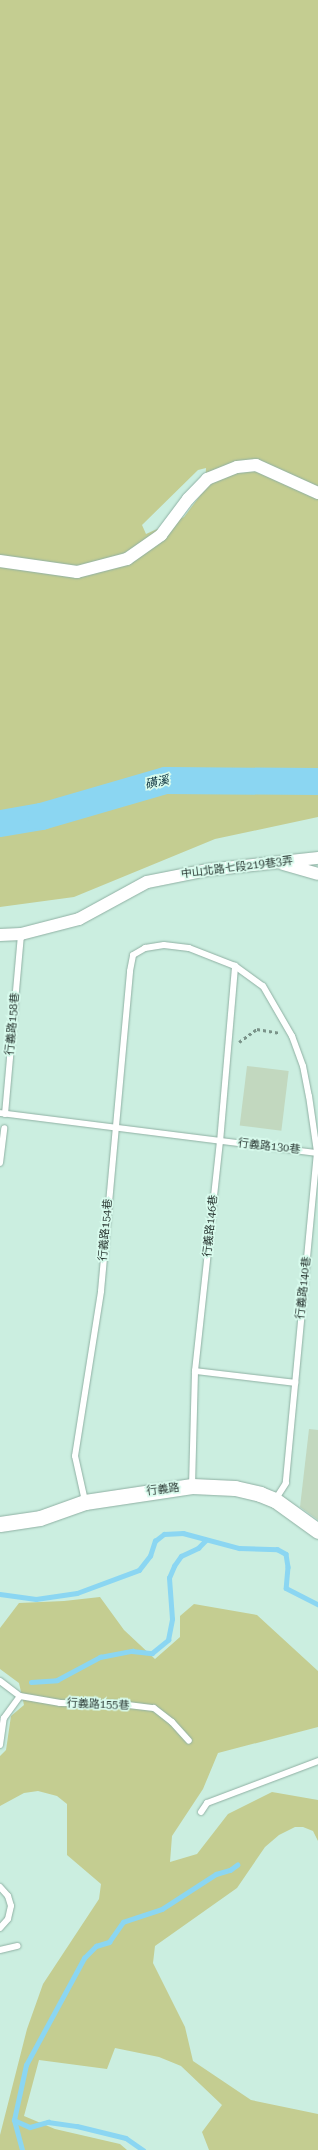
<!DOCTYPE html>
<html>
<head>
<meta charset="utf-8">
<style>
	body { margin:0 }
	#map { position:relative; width:318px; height:2150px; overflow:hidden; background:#cbeee0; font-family:"Roboto Serif","Noto Sans TC",serif }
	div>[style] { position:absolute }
	.green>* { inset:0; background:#c4cd91 }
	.stream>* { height:4.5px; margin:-2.25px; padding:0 2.25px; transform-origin:2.25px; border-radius:2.25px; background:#8bd6f2 }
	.river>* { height:27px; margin:-13.5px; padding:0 13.5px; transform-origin:13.5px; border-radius:13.5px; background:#8bd6f2 }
	.building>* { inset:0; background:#c2d8bf; transform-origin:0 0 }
	.path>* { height:2.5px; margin-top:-1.25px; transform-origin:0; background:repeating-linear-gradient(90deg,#7a9389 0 3px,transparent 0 6px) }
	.roads { filter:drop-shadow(0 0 1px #8fb0a3) drop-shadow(0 0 1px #8fb0a3) }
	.service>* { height:6px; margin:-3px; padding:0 3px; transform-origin:3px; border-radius:3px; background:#fff }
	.minor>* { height:12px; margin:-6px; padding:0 6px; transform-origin:6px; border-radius:6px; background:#fff }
	.tertiary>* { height:15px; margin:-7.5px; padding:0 7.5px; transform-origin:7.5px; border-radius:7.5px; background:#fff }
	span { translate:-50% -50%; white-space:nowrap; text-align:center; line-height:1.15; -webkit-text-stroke:3.5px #d8fbed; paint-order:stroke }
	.street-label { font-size:11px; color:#2b3934 }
	.water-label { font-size:12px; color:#092e3a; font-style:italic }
</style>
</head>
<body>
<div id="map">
	<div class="green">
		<i style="clip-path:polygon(evenodd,0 0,318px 0,318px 817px,215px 839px,74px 897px,0 907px,0 0,206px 468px,205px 489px,184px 517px,146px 534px,142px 525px,198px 470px,206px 468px)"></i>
		<i style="clip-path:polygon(100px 1597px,124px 1630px,155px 1659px,180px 1637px,180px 1616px,194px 1604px,257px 1615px,318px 1671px,318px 1727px,218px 1753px,203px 1789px,172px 1836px,170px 1862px,197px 1854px,228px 1814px,272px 1792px,318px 1800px,318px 1841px,313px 1831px,303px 1827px,295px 1827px,279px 1835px,265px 1847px,237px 1888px,155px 1946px,153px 1963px,185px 2027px,193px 2061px,251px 2100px,318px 2114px,318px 2150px,209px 2150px,202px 2132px,222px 2105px,181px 2066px,159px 2057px,115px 2048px,107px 2069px,39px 2060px,24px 2116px,55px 2129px,120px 2144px,127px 2150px,0 2150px,0 2135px,27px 2029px,43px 1984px,99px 1899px,101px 1884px,67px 1855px,67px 1804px,57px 1796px,38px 1791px,24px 1793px,0 1806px,0 1756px,6px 1750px,11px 1716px,24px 1705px,19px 1683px,0 1669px,0 1628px,19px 1603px,64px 1601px)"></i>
	</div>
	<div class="stream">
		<i style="left:0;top:1594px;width:36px;rotate:8deg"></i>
		<i style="left:36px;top:1599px;width:41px;rotate:-8.3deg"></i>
		<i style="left:77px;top:1593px;width:66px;rotate:-20.4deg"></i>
		<i style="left:139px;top:1570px;width:18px;rotate:-52deg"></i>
		<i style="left:150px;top:1556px;width:16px;rotate:-72deg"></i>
		<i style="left:155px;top:1541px;width:11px;rotate:-38deg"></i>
		<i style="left:164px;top:1534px;width:19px;rotate:-3deg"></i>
		<i style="left:183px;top:1533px;width:58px;rotate:15deg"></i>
		<i style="left:239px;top:1548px;width:38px;rotate:2deg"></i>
		<i style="left:277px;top:1549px;width:10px;rotate:29deg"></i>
		<i style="left:286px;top:1554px;width:13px;rotate:81deg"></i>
		<i style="left:288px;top:1567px;width:21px;rotate:95deg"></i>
		<i style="left:286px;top:1588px;width:36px;rotate:27deg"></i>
		<i style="left:31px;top:1682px;width:26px;rotate:-4deg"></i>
		<i style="left:57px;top:1680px;width:49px;rotate:-28.1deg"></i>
		<i style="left:100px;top:1657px;width:33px;rotate:-11deg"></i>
		<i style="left:132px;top:1651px;width:20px;rotate:6deg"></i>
		<i style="left:152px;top:1653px;width:21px;rotate:-39deg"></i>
		<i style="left:168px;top:1640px;width:21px;rotate:-79deg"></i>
		<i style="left:172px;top:1619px;width:41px;rotate:-94.2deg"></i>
		<i style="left:169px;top:1578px;width:13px;rotate:-67deg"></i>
		<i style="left:174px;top:1566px;width:12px;rotate:-55deg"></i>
		<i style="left:181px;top:1556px;width:19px;rotate:-25deg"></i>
		<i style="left:198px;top:1548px;width:11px;rotate:-45deg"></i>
		<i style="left:14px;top:2120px;width:56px;rotate:-77.7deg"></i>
		<i style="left:26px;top:2065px;width:122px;rotate:-61.5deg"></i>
		<i style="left:84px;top:1958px;width:17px;rotate:-45deg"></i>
		<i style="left:96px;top:1946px;width:14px;rotate:-17deg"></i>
		<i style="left:109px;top:1942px;width:24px;rotate:-55deg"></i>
		<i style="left:123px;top:1922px;width:41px;rotate:-18.4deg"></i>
		<i style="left:162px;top:1909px;width:64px;rotate:-32.9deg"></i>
		<i style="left:216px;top:1874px;width:15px;rotate:-16deg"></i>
		<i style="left:230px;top:1870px;width:9px;rotate:-36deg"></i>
		<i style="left:22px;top:2150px;width:31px;rotate:-105deg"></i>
		<i style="left:14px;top:2120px;width:17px;rotate:24deg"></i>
		<i style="left:30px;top:2127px;width:19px;rotate:-16deg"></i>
		<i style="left:48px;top:2122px;width:29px;rotate:8deg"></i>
		<i style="left:77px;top:2126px;width:50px;rotate:13.8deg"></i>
		<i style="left:126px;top:2138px;width:21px;rotate:35deg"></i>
	</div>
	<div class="river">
		<i style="left:0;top:823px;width:42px;rotate:-9.7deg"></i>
		<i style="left:41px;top:816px;width:129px;rotate:-16.2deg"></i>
		<i style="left:165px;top:780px;width:153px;rotate:0.4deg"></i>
	</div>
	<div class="building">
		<i style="left:247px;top:1066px;width:42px;height:60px;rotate:7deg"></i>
		<i style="clip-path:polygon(309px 1429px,318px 1430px,318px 1520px,300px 1507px)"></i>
	</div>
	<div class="path">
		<i style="left:239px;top:1042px;width:22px;rotate:-36deg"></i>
		<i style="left:257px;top:1029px;width:22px;rotate:10deg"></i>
	</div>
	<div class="roads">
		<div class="service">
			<i style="left:0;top:1113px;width:321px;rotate:7.2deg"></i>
			<i style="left:5px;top:1114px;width:181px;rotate:-84.9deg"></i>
			<i style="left:0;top:1163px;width:35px;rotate:-83deg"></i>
			<i style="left:195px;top:1371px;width:101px;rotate:6.8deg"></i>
			<i style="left:192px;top:1486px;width:115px;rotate:-88.5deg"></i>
			<i style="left:195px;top:1371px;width:230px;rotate:-83.8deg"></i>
			<i style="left:220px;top:1142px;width:177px;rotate:-85.1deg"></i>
			<i style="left:85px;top:1501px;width:46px;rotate:-102.5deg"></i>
			<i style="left:75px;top:1456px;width:167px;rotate:-81deg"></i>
			<i style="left:101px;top:1291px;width:321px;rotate:-84.8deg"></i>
			<i style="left:130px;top:971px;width:16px;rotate:-79deg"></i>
			<i style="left:133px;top:955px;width:14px;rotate:-30deg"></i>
			<i style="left:145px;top:948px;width:19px;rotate:-9deg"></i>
			<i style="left:164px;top:945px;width:25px;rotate:7deg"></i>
			<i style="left:189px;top:948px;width:49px;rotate:21.4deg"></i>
			<i style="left:235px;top:966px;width:34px;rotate:36deg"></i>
			<i style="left:263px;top:986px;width:58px;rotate:59.9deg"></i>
			<i style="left:292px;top:1036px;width:32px;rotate:70deg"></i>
			<i style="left:303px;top:1066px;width:31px;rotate:79deg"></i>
			<i style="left:309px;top:1096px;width:57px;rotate:81.9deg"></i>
			<i style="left:317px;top:1152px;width:332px;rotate:95.4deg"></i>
			<i style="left:286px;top:1483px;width:20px;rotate:123deg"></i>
			<i style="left:0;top:1681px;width:25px;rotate:37deg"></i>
			<i style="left:20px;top:1696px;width:41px;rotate:9.9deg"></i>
			<i style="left:60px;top:1703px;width:60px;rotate:1deg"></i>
			<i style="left:120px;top:1704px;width:34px;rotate:7deg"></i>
			<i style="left:154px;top:1708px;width:23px;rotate:38deg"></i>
			<i style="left:172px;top:1722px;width:25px;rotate:48deg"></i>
			<i style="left:0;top:1745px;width:27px;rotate:-82deg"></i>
			<i style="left:4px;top:1718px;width:27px;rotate:-54deg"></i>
			<i style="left:201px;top:1812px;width:11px;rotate:-56deg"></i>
			<i style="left:207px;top:1803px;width:119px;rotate:-20.7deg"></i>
			<i style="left:0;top:1887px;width:12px;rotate:48deg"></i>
			<i style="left:8px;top:1896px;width:10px;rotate:73deg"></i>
			<i style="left:11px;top:1906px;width:13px;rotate:103deg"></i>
			<i style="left:8px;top:1919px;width:12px;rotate:132deg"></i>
			<i style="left:0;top:1950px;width:18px;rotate:-13deg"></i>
		</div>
		<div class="minor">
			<i style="left:0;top:561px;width:78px;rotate:8.1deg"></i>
			<i style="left:77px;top:572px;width:52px;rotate:-14.6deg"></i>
			<i style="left:127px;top:559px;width:42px;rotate:-35.2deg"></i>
			<i style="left:161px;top:535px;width:45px;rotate:-53.1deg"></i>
			<i style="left:188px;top:499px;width:28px;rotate:-46deg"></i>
			<i style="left:207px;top:479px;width:32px;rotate:-22deg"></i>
			<i style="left:237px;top:467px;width:19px;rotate:-6deg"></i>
			<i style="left:256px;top:465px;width:68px;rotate:24.3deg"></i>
			<i style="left:283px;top:864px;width:36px;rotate:16deg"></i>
			<i style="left:0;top:935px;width:21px;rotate:-3deg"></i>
			<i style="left:21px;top:934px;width:60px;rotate:-14.5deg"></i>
			<i style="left:79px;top:919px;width:77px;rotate:-28.6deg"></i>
			<i style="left:147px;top:882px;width:61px;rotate:-11.3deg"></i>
			<i style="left:207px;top:870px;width:112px;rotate:-6.2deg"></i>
		</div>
		<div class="tertiary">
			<i style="left:0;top:1524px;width:40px;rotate:-8.5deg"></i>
			<i style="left:40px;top:1518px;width:48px;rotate:-19.6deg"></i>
			<i style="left:85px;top:1502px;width:108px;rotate:-8.5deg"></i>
			<i style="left:192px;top:1486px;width:43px;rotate:2.7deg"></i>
			<i style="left:235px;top:1488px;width:26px;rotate:13deg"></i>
			<i style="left:260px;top:1494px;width:16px;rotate:22deg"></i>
			<i style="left:275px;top:1500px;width:53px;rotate:35.8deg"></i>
		</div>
	</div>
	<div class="street-label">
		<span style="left:237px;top:868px;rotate:-7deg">中山北路七段219巷3弄</span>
		<span style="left:13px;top:1024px;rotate:-85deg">行義路158巷</span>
		<span style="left:269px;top:1147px;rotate:6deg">行義路130巷</span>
		<span style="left:211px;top:1226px;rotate:-84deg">行義路146巷</span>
		<span style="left:106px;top:1230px;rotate:-85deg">行義路154巷</span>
		<span style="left:304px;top:1288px;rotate:-84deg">行義路140巷</span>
		<span style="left:163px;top:1490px;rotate:-7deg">行義路</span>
		<span style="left:98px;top:1705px;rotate:2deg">行義路155巷</span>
	</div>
	<div class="water-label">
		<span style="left:157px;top:783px;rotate:-12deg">磺溪</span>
	</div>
</div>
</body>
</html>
